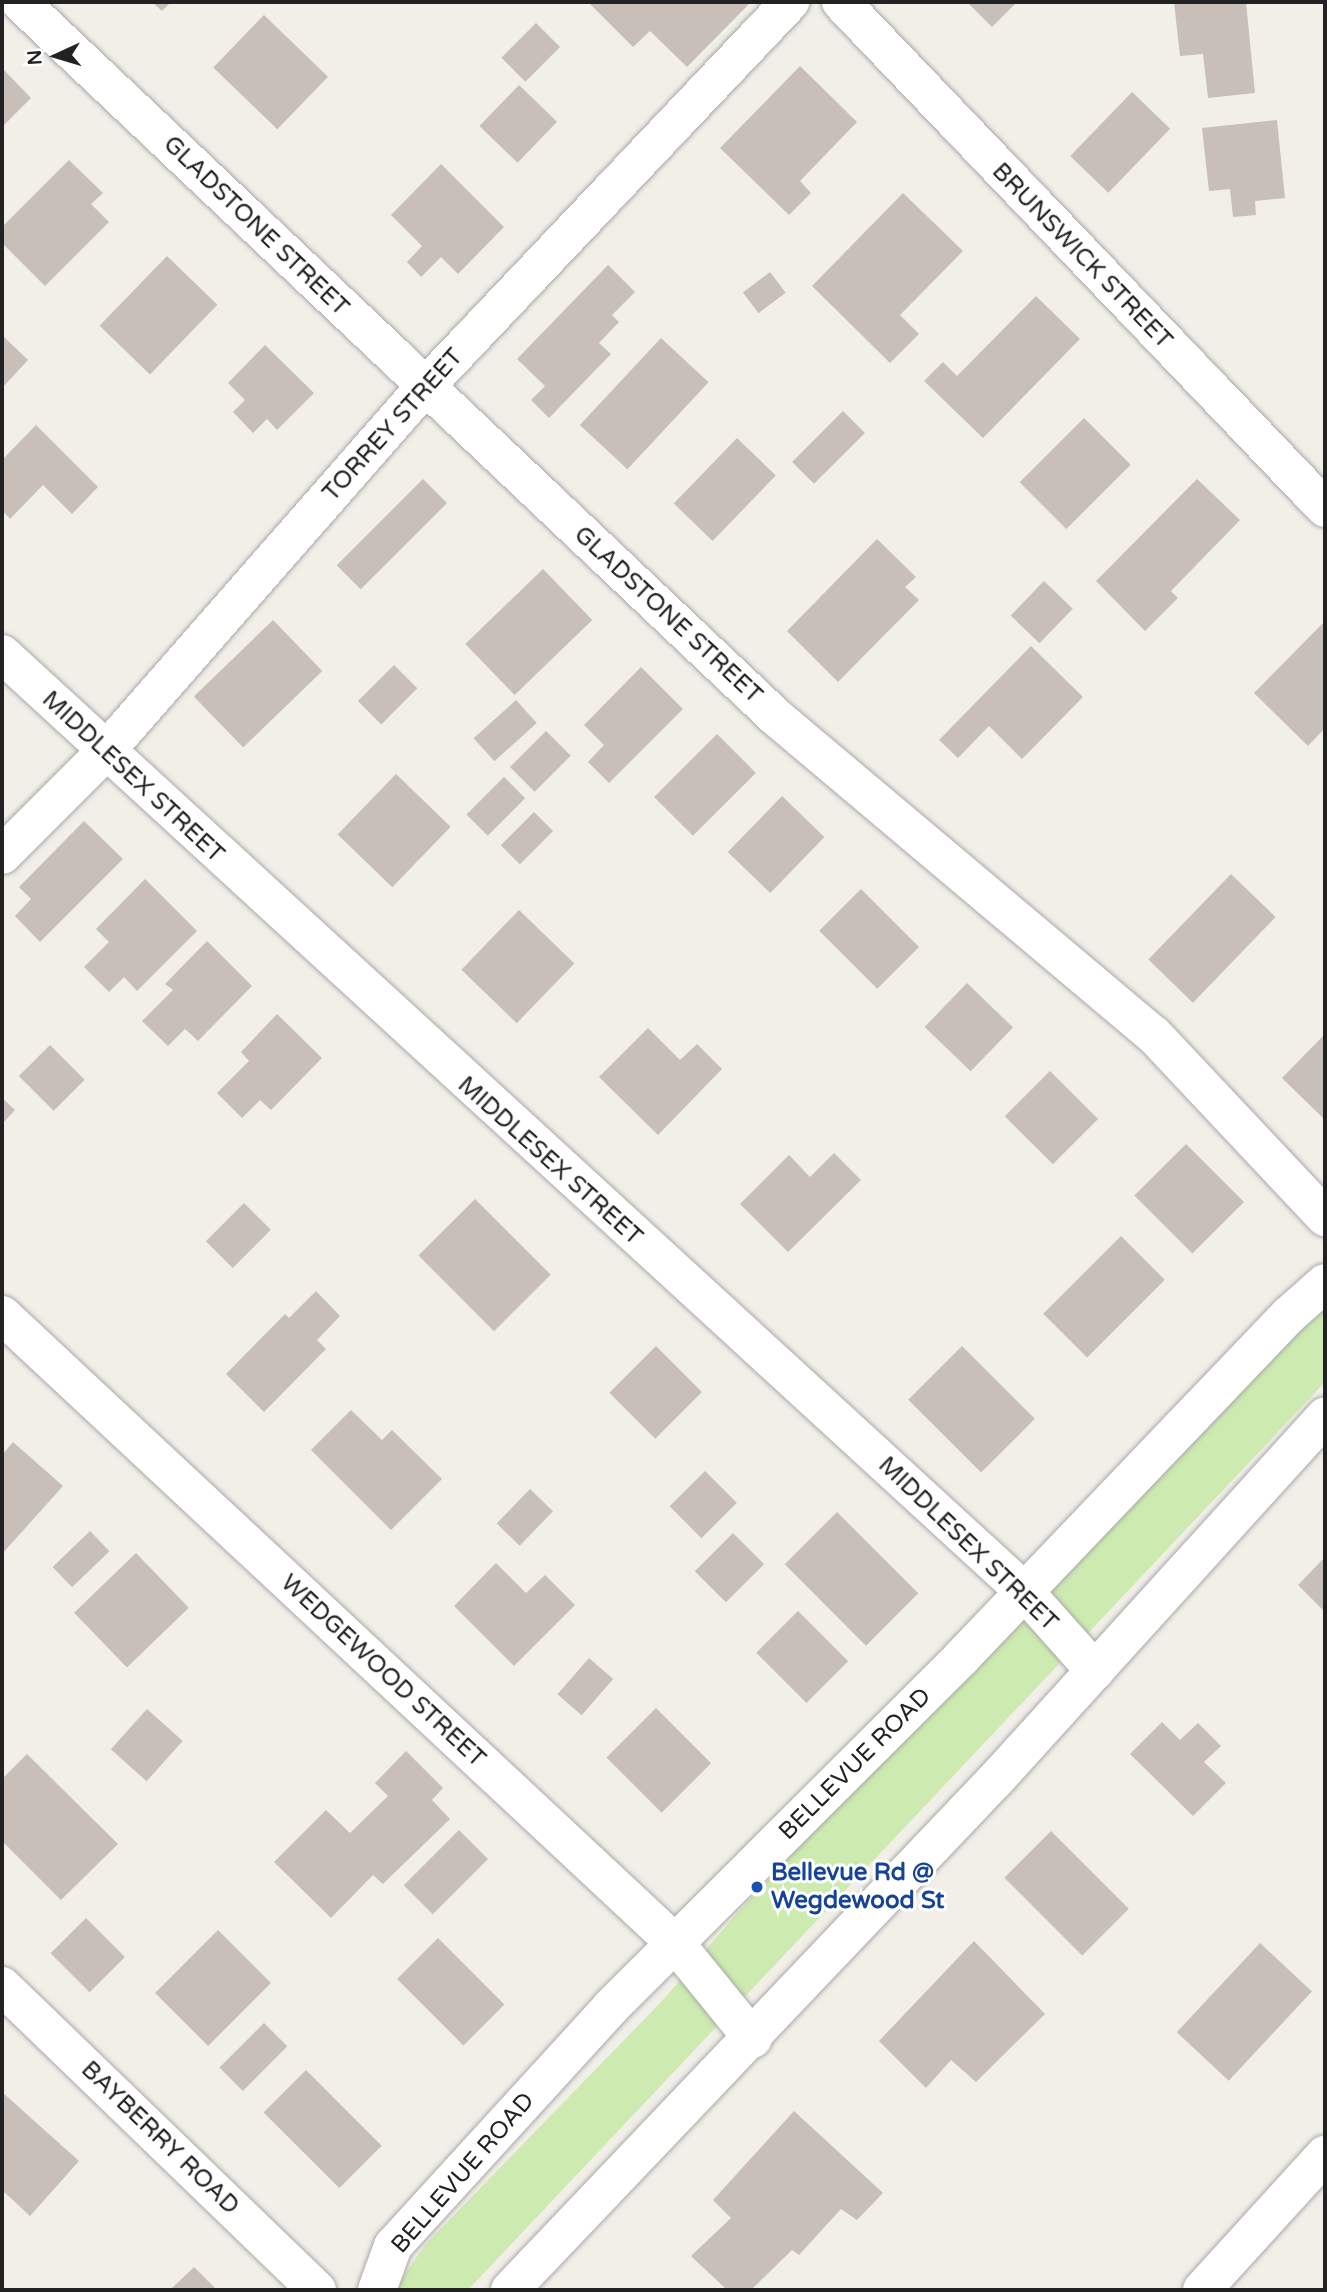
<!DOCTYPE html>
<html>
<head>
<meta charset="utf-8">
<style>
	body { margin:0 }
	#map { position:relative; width:1327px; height:2292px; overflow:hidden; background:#f2efe9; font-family:"Varela Round",sans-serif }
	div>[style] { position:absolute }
	.grass>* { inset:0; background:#cdebb0 }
	.building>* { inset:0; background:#c7bfb8; transform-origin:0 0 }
	.roads { filter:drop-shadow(0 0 2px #a9a9a9) drop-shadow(0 0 2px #a9a9a9) }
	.minor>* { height:38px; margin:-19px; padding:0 19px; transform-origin:19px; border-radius:19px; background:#fff }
	.dots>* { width:19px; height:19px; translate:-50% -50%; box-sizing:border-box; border:4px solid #fff; border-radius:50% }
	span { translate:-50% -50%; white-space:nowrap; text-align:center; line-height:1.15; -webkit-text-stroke:6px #fff; paint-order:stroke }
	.street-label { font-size:24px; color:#222 }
	.transit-label { font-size:24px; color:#164399; font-weight:700 }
	.left { translate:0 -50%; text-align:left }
	.frame { position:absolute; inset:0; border:4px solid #222; pointer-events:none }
	.north { position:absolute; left:21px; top:21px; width:70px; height:70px; -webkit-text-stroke:5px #fff; paint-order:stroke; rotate:266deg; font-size:19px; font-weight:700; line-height:28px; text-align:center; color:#222 }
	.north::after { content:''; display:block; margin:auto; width:24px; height:32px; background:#222; clip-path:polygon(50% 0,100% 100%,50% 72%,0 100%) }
</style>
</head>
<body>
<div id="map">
	<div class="grass">
		<i style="clip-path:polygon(1325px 1295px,1325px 1382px,468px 2290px,394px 2290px,425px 2245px,662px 2001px,738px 1912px)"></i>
	</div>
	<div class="building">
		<i style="clip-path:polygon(152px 2px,171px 2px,162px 11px)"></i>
		<i style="clip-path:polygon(593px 2px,751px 2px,687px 67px,650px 31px,633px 47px,590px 4px)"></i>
		<i style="clip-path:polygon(967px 2px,1017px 2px,992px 27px)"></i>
		<i style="clip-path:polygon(1174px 2px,1246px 2px,1255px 93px,1208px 98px,1203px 54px,1180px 56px)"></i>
		<i style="left:264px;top:15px;width:89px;height:73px;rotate:44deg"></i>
		<i style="left:536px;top:23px;width:34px;height:49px;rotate:45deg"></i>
		<i style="clip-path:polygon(800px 66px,857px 122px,800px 181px,811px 193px,789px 215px,720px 148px)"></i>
		<i style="clip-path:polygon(2px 68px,31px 98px,2px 127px)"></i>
		<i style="left:519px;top:85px;width:53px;height:57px;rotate:44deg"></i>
		<i style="left:1132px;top:92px;width:53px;height:89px;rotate:44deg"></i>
		<i style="clip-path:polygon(1277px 120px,1285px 198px,1255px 201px,1256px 215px,1233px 217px,1230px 189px,1209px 191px,1202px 128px)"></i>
		<i style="clip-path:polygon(69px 160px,103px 193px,91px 204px,109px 222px,45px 286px,2px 243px,2px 227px)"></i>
		<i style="clip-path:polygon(441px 164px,504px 227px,458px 274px,441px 257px,421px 277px,407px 262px,422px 246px,391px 215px)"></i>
		<i style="clip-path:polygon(903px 193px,963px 251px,900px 315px,919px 334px,890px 363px,812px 286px)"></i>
		<i style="left:167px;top:256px;width:70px;height:97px;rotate:44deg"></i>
		<i style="clip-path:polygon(608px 265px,635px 292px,612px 315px,619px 322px,599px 343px,611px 354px,549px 418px,531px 400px,545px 386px,517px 359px)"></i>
		<i style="left:770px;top:272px;width:26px;height:34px;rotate:53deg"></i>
		<i style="clip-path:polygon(1036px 296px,1080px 339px,983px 438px,924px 381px,943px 362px,957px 376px)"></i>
		<i style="clip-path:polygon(2px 335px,28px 360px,2px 388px)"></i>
		<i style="left:661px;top:338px;width:65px;height:119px;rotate:43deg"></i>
		<i style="clip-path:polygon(265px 345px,314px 393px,277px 430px,267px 419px,253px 433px,233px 412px,245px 400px,228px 383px)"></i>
		<i style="left:843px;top:411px;width:31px;height:72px;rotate:45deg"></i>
		<i style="left:1084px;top:418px;width:66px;height:91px;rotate:45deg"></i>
		<i style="clip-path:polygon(36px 425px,98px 487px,72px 514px,43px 485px,10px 519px,2px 510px,2px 460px)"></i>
		<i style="left:737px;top:438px;width:54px;height:91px;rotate:44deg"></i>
		<i style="left:423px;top:479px;width:34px;height:122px;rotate:45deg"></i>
		<i style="clip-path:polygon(1197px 479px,1240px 520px,1171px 591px,1178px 598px,1145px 631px,1096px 581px)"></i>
		<i style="clip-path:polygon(877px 539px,916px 577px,905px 587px,919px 600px,838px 682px,787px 631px)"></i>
		<i style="left:543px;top:569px;width:71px;height:108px;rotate:46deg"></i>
		<i style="left:1044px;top:581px;width:40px;height:48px;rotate:44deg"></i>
		<i style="left:273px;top:620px;width:71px;height:110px;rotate:46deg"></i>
		<i style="clip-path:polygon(1325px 621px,1325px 728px,1308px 746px,1254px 693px)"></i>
		<i style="clip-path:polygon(1031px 646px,1083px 697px,1022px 759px,989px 726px,958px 758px,939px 740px)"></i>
		<i style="left:394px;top:665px;width:33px;height:51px;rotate:45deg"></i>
		<i style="clip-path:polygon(641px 667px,683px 709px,609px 783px,588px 762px,604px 745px,584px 725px)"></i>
		<i style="left:516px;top:700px;width:31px;height:57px;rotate:48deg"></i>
		<i style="left:546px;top:731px;width:35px;height:51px;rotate:45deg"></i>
		<i style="left:717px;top:734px;width:55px;height:89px;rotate:45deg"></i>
		<i style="left:396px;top:774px;width:76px;height:84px;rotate:44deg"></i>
		<i style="left:504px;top:777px;width:30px;height:53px;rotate:45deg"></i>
		<i style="left:782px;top:796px;width:59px;height:78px;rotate:44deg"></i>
		<i style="left:534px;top:812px;width:27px;height:47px;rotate:45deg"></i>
		<i style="clip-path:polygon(84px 821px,123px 859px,40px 942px,15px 916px,31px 899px,19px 887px)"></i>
		<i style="left:1231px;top:874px;width:62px;height:119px;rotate:44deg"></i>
		<i style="clip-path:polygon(145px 879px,197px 931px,137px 991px,124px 977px,109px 992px,84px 967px,109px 942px,96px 929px)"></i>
		<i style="left:861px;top:889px;width:82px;height:59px;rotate:45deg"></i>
		<i style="left:519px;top:910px;width:77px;height:83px;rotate:44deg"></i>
		<i style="clip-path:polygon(207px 941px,252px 986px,198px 1041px,185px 1029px,168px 1046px,142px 1021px,173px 990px,165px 984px)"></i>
		<i style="left:967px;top:983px;width:64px;height:61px;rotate:44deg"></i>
		<i style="clip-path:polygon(277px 1014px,322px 1058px,271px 1110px,260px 1100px,242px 1118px,217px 1093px,249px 1061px,241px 1052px)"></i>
		<i style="clip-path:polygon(648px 1028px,680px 1060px,697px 1044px,722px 1069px,658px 1135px,599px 1077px)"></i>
		<i style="clip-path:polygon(1325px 1034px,1325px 1120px,1282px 1078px)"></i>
		<i style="left:50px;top:1045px;width:49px;height:44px;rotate:45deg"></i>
		<i style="left:1050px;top:1071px;width:68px;height:64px;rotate:45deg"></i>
		<i style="clip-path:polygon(2px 1098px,15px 1110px,2px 1124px)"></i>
		<i style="left:1186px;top:1144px;width:82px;height:73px;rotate:45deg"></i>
		<i style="clip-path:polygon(834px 1153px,861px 1180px,788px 1252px,740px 1204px,789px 1155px,810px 1177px)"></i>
		<i style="left:475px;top:1199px;width:107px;height:80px;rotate:45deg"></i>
		<i style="left:244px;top:1203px;width:38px;height:54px;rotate:45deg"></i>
		<i style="left:1121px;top:1236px;width:62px;height:110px;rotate:45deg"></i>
		<i style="clip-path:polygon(316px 1291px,340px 1316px,317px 1340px,326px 1349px,264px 1412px,226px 1374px,285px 1314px,289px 1318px)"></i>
		<i style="left:656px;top:1346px;width:65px;height:66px;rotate:45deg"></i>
		<i style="left:962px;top:1346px;width:103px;height:76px;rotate:45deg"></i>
		<i style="clip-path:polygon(351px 1410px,382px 1440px,392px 1430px,442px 1479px,391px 1530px,311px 1450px)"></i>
		<i style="clip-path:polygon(13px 1442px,63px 1486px,2px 1554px,2px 1455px)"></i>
		<i style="left:705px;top:1471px;width:45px;height:50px;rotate:45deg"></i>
		<i style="left:530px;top:1489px;width:32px;height:48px;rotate:44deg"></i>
		<i style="left:837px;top:1512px;width:115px;height:74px;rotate:45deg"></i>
		<i style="left:90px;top:1531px;width:28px;height:52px;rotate:46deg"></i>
		<i style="left:733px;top:1533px;width:44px;height:54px;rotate:45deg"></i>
		<i style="left:136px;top:1553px;width:76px;height:86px;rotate:46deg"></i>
		<i style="clip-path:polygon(1325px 1557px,1325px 1612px,1298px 1585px)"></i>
		<i style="clip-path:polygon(496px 1563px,526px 1593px,545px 1575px,575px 1605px,514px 1666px,454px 1606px)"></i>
		<i style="left:798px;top:1611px;width:71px;height:59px;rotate:45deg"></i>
		<i style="left:589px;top:1658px;width:32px;height:48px;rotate:41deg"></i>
		<i style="left:656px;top:1708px;width:78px;height:70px;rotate:45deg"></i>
		<i style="left:147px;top:1709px;width:48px;height:54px;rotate:42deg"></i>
		<i style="clip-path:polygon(1162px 1722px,1180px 1740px,1198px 1723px,1221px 1746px,1204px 1762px,1226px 1783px,1193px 1816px,1130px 1754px)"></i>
		<i style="clip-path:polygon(406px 1751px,443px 1788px,432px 1800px,450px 1819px,383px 1884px,373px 1875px,331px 1918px,274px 1862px,326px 1810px,350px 1833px,388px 1796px,375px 1783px)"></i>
		<i style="clip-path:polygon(27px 1754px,118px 1844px,61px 1900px,2px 1841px,2px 1779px)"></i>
		<i style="left:459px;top:1830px;width:41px;height:78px;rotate:45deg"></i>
		<i style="left:1051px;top:1831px;width:110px;height:66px;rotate:45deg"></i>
		<i style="left:86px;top:1918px;width:55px;height:50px;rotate:45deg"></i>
		<i style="left:218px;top:1930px;width:75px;height:89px;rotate:45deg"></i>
		<i style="left:438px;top:1938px;width:94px;height:58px;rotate:45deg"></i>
		<i style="clip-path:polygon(974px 1941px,1045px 2014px,976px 2082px,951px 2060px,926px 2088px,879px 2041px)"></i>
		<i style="left:1260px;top:1943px;width:71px;height:122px;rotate:43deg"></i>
		<i style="left:264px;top:2023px;width:33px;height:63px;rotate:45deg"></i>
		<i style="left:306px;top:2070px;width:107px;height:60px;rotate:45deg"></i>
		<i style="clip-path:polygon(2px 2092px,79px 2161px,30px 2216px,2px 2190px)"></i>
		<i style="clip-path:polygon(794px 2111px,883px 2193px,857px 2220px,841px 2209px,799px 2255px,792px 2250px,751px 2290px,727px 2290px,691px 2256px,731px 2218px,713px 2200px)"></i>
		<i style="clip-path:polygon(194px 2267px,217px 2290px,170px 2290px)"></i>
	</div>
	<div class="roads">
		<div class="minor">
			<i style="left:20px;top:2px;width:1042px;rotate:43.41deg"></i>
			<i style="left:777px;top:718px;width:493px;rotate:40.1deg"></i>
			<i style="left:1154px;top:1035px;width:250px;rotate:46.8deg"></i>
			<i style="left:841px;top:2px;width:700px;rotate:46.27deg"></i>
			<i style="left:2px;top:654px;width:1387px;rotate:42.52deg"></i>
			<i style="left:1024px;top:1591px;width:107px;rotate:48.4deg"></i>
			<i style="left:2px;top:855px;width:146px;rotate:-45deg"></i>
			<i style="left:105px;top:752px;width:485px;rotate:-48.8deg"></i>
			<i style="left:425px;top:387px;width:531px;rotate:-46.53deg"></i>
			<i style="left:2px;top:1315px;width:922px;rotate:43.02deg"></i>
			<i style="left:676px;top:1944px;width:122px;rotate:51deg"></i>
			<i style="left:2px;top:1986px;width:438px;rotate:44deg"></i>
			<i style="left:377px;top:2290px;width:47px;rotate:-70deg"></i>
			<i style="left:393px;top:2246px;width:322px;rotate:-47.6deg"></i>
			<i style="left:610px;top:2008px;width:496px;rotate:-44.9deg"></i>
			<i style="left:961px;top:1658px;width:475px;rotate:-46.3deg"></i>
			<i style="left:1289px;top:1315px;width:48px;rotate:-41.6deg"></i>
			<i style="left:510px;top:2290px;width:711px;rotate:-46.42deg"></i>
			<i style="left:1000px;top:1775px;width:484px;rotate:-47.8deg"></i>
			<i style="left:1202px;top:2290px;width:183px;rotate:-47.7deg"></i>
		</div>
	</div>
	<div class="dots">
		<i style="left:757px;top:1887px;background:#1a4fb4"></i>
	</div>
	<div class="street-label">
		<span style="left:256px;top:226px;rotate:44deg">GLADSTONE STREET</span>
		<span style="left:1082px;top:256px;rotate:46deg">BRUNSWICK STREET</span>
		<span style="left:393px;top:425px;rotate:-48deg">TORREY STREET</span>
		<span style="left:668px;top:615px;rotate:43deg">GLADSTONE STREET</span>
		<span style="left:133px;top:777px;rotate:43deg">MIDDLESEX STREET</span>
		<span style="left:550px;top:1161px;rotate:42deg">MIDDLESEX STREET</span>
		<span style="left:968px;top:1544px;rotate:44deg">MIDDLESEX STREET</span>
		<span style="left:383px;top:1671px;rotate:43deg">WEDGEWOOD STREET</span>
		<span style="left:855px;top:1764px;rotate:-45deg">BELLEVUE ROAD</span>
		<span style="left:160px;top:2138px;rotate:44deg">BAYBERRY ROAD</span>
		<span style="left:463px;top:2173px;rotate:-49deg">BELLEVUE ROAD</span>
	</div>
	<div class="transit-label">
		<span class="left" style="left:771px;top:1887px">Bellevue Rd @<br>Wegdewood St</span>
	</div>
	<div class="frame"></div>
	<div class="north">N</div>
</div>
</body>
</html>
